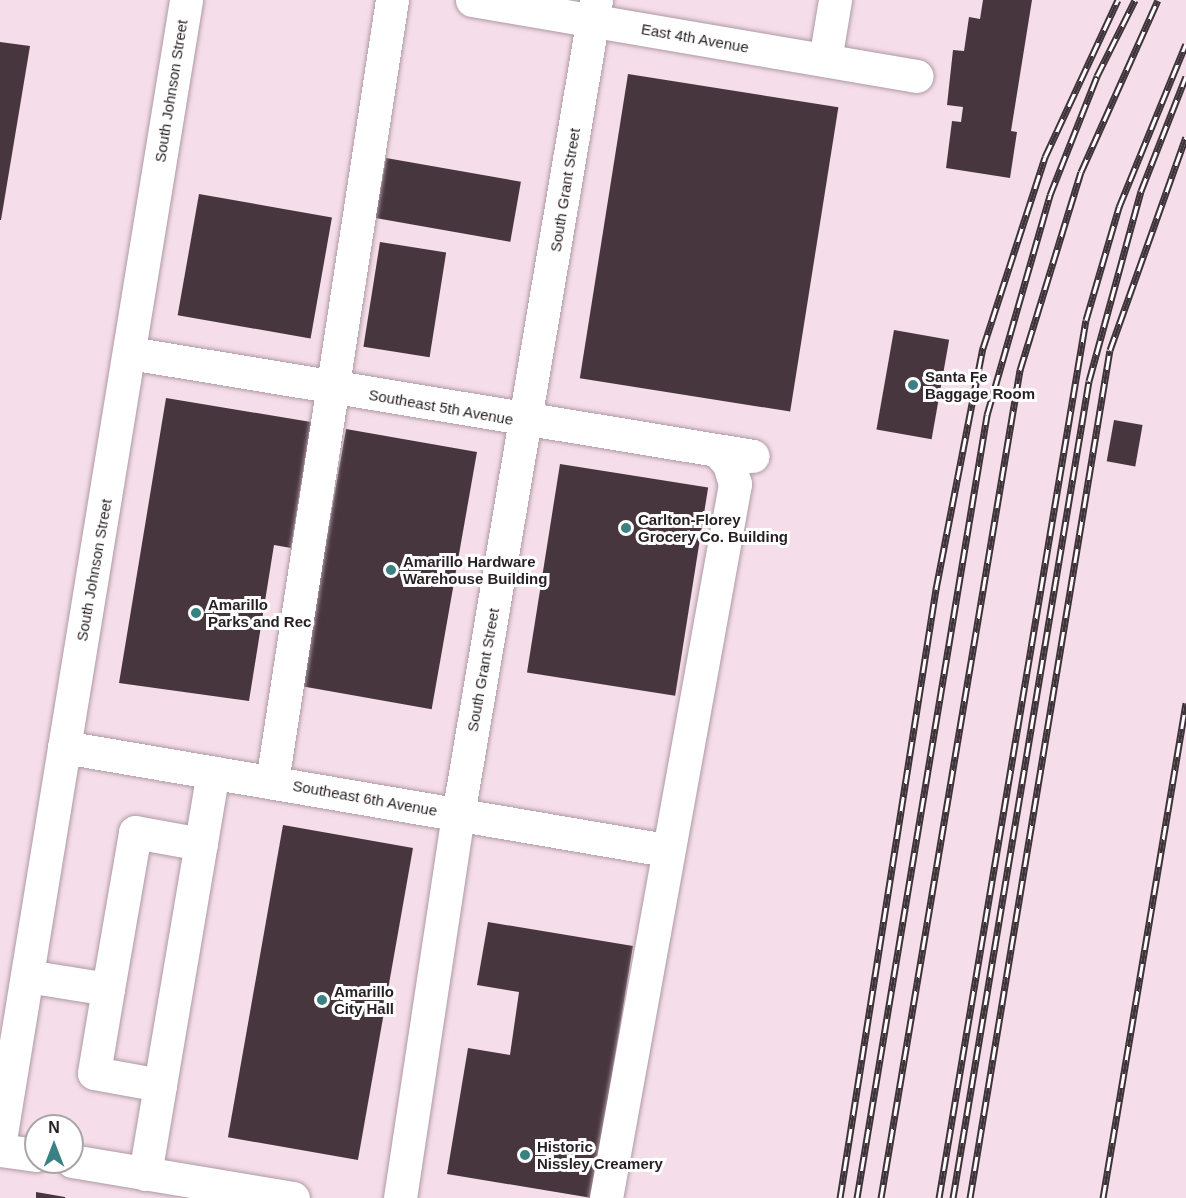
<!DOCTYPE html>
<html>
<head>
<meta charset="utf-8">
<style>
	body { margin:0 }
	#map { position:relative; width:1186px; height:1198px; overflow:hidden; background:#f5dee9; font-family:Arial,sans-serif }
	div>[style] { position:absolute }
	.building>* { inset:0; background:#48363f; transform-origin:0 0 }
	.roads { filter:drop-shadow(0 0 2px #ae99a4) drop-shadow(0 0 2px #ae99a4) }
	.minor>* { height:33px; margin:-16.5px; padding:0 16.5px; transform-origin:16.5px; border-radius:16.5px; background:#fff }
	.major>* { height:33px; margin:-16.5px; padding:0 16.5px; transform-origin:16.5px; border-radius:16.5px; background:#fff }
	.rail>* { height:7px; margin-top:-3.5px; transform-origin:0; background:repeating-linear-gradient(90deg,#fff 0 14px,#3d3338 0 28px); box-sizing:border-box; border-block:2px solid #3d3338 }
	.dots>* { width:16px; height:16px; translate:-50% -50%; box-sizing:border-box; border:3px solid #fff; border-radius:50% }
	span { translate:-50% -50%; white-space:nowrap; text-align:center; line-height:1.15; -webkit-text-stroke:6px #fff; paint-order:stroke }
	.street-label { font-size:15px; color:#271f23 }
	.poi-label { font-size:15px; color:#271f23; font-weight:700 }
	.left { translate:0 -50%; text-align:left }
	.north { position:absolute; left:24px; top:1114px; width:60px; height:60px; box-sizing:border-box; background:#fff; border:2px solid #a9a5a7; border-radius:50%; rotate:0deg; font-size:16px; font-weight:700; line-height:24px; text-align:center; color:#271f23 }
	.north::after { content:''; display:block; margin:auto; width:21px; height:27px; background:#398183; clip-path:polygon(50% 0,100% 100%,50% 72%,0 100%) }
</style>
</head>
<body>
<div id="map">
	<div class="building">
		<i style="clip-path:polygon(983px 0,1032px 0,1011px 131px,1017px 132px,1010px 178px,946px 168px,952px 121px,961px 122px,963px 107px,947px 105px,953px 50px,964px 51px,969px 17px,980px 19px)"></i>
		<i style="clip-path:polygon(0 42px,30px 46px,1px 220px,0 220px)"></i>
		<i style="left:628px;top:74px;width:213px;height:308px;rotate:9deg"></i>
		<i style="left:386px;top:158px;width:137px;height:61px;rotate:10deg"></i>
		<i style="left:199px;top:194px;width:135px;height:123px;rotate:10deg"></i>
		<i style="left:380px;top:242px;width:67px;height:106px;rotate:9deg"></i>
		<i style="left:894px;top:330px;width:56px;height:101px;rotate:10deg"></i>
		<i style="clip-path:polygon(166px 398px,311px 422px,291px 548px,274px 545px,249px 701px,119px 683px)"></i>
		<i style="left:1114px;top:420px;width:29px;height:42px;rotate:10deg"></i>
		<i style="left:346px;top:429px;width:133px;height:261px;rotate:10deg"></i>
		<i style="left:560px;top:464px;width:150px;height:211px;rotate:9deg"></i>
		<i style="left:283px;top:825px;width:132px;height:317px;rotate:10deg"></i>
		<i style="clip-path:polygon(488px 922px,633px 946px,592px 1198px,447px 1174px,468px 1048px,510px 1055px,519px 992px,477px 985px)"></i>
		<i style="clip-path:polygon(36px 1192px,65px 1197px,65px 1198px,36px 1198px)"></i>
	</div>
	<div class="roads">
		<div class="minor">
			<i style="left:472px;top:0;width:451px;rotate:9.7deg"></i>
			<i style="left:825px;top:60px;width:61px;rotate:-80.5deg"></i>
			<i style="left:130px;top:353px;width:631px;rotate:9.39deg"></i>
			<i style="left:64px;top:747px;width:610px;rotate:9.72deg"></i>
			<i style="left:272px;top:782px;width:791px;rotate:-81.28deg"></i>
			<i style="left:27px;top:976px;width:82px;rotate:9.1deg"></i>
			<i style="left:108px;top:989px;width:85px;rotate:99.5deg"></i>
			<i style="left:94px;top:1073px;width:67px;rotate:10.3deg"></i>
			<i style="left:160px;top:1085px;width:317px;rotate:-80.4deg"></i>
			<i style="left:108px;top:989px;width:159px;rotate:-80.2deg"></i>
			<i style="left:135px;top:832px;width:67px;rotate:10.3deg"></i>
			<i style="left:0;top:1150px;width:36px;rotate:8deg"></i>
			<i style="left:72px;top:1161px;width:224px;rotate:9.5deg"></i>
			<i style="left:145px;top:1174px;width:90px;rotate:-80.4deg"></i>
			<i style="left:400px;top:1198px;width:387px;rotate:-81.4deg"></i>
			<i style="left:458px;top:815px;width:827px;rotate:-80.39deg"></i>
			<i style="left:606px;top:1198px;width:726px;rotate:-79.76deg"></i>
			<i style="left:735px;top:484px;width:21px;rotate:-107deg"></i>
			<i style="left:729px;top:464px;width:18px;rotate:-131deg"></i>
		</div>
		<div class="major">
			<i style="left:0;top:1140px;width:1155px;rotate:-80.73deg"></i>
		</div>
	</div>
	<div class="rail">
		<i style="left:840px;top:1198px;width:617px;rotate:-81.04deg"></i>
		<i style="left:936px;top:589px;width:246px;rotate:-79deg"></i>
		<i style="left:983px;top:348px;width:201px;rotate:-72deg"></i>
		<i style="left:1045px;top:157px;width:173px;rotate:-65.1deg"></i>
		<i style="left:857px;top:1198px;width:794px;rotate:-80.57deg"></i>
		<i style="left:987px;top:415px;width:229px;rotate:-74deg"></i>
		<i style="left:1050px;top:195px;width:128px;rotate:-68.4deg"></i>
		<i style="left:1097px;top:76px;width:85px;rotate:-63.4deg"></i>
		<i style="left:881px;top:1198px;width:840px;rotate:-80.47deg"></i>
		<i style="left:1020px;top:370px;width:207px;rotate:-72.9deg"></i>
		<i style="left:1081px;top:172px;width:188px;rotate:-65.9deg"></i>
		<i style="left:939px;top:1198px;width:890px;rotate:-80.5deg"></i>
		<i style="left:1086px;top:320px;width:118px;rotate:-73.7deg"></i>
		<i style="left:1119px;top:207px;width:176px;rotate:-67.7deg"></i>
		<i style="left:953px;top:1198px;width:828px;rotate:-80.55deg"></i>
		<i style="left:1089px;top:381px;width:197px;rotate:-74.7deg"></i>
		<i style="left:1141px;top:191px;width:123px;rotate:-68.6deg"></i>
		<i style="left:970px;top:1198px;width:859px;rotate:-80.63deg"></i>
		<i style="left:1110px;top:350px;width:226px;rotate:-70.4deg"></i>
		<i style="left:1103px;top:1198px;width:502px;rotate:-80.48deg"></i>
	</div>
	<div class="dots">
		<i style="left:913px;top:385px;background:#398183"></i>
		<i style="left:626px;top:528px;background:#398183"></i>
		<i style="left:391px;top:570px;background:#398183"></i>
		<i style="left:196px;top:613px;background:#398183"></i>
		<i style="left:322px;top:1000px;background:#398183"></i>
		<i style="left:525px;top:1155px;background:#398183"></i>
	</div>
	<div class="street-label">
		<span style="left:695px;top:38px;rotate:10deg">East 4th Avenue</span>
		<span style="left:171px;top:91px;rotate:-81deg">South Johnson Street</span>
		<span style="left:565px;top:190px;rotate:-81deg">South Grant Street</span>
		<span style="left:441px;top:407px;rotate:10deg">Southeast 5th Avenue</span>
		<span style="left:94px;top:570px;rotate:-80deg">South Johnson Street</span>
		<span style="left:483px;top:670px;rotate:-80deg">South Grant Street</span>
		<span style="left:365px;top:798px;rotate:10deg">Southeast 6th Avenue</span>
	</div>
	<div class="poi-label">
		<span class="left" style="left:925px;top:385px">Santa Fe<br>Baggage Room</span>
		<span class="left" style="left:638px;top:528px">Carlton-Florey<br>Grocery Co. Building</span>
		<span class="left" style="left:403px;top:570px">Amarillo Hardware<br>Warehouse Building</span>
		<span class="left" style="left:208px;top:613px">Amarillo<br>Parks and Rec</span>
		<span class="left" style="left:334px;top:1000px">Amarillo<br>City Hall</span>
		<span class="left" style="left:537px;top:1155px">Historic<br>Nissley Creamery</span>
	</div>
	<div class="north">N</div>
</div>
</body>
</html>
